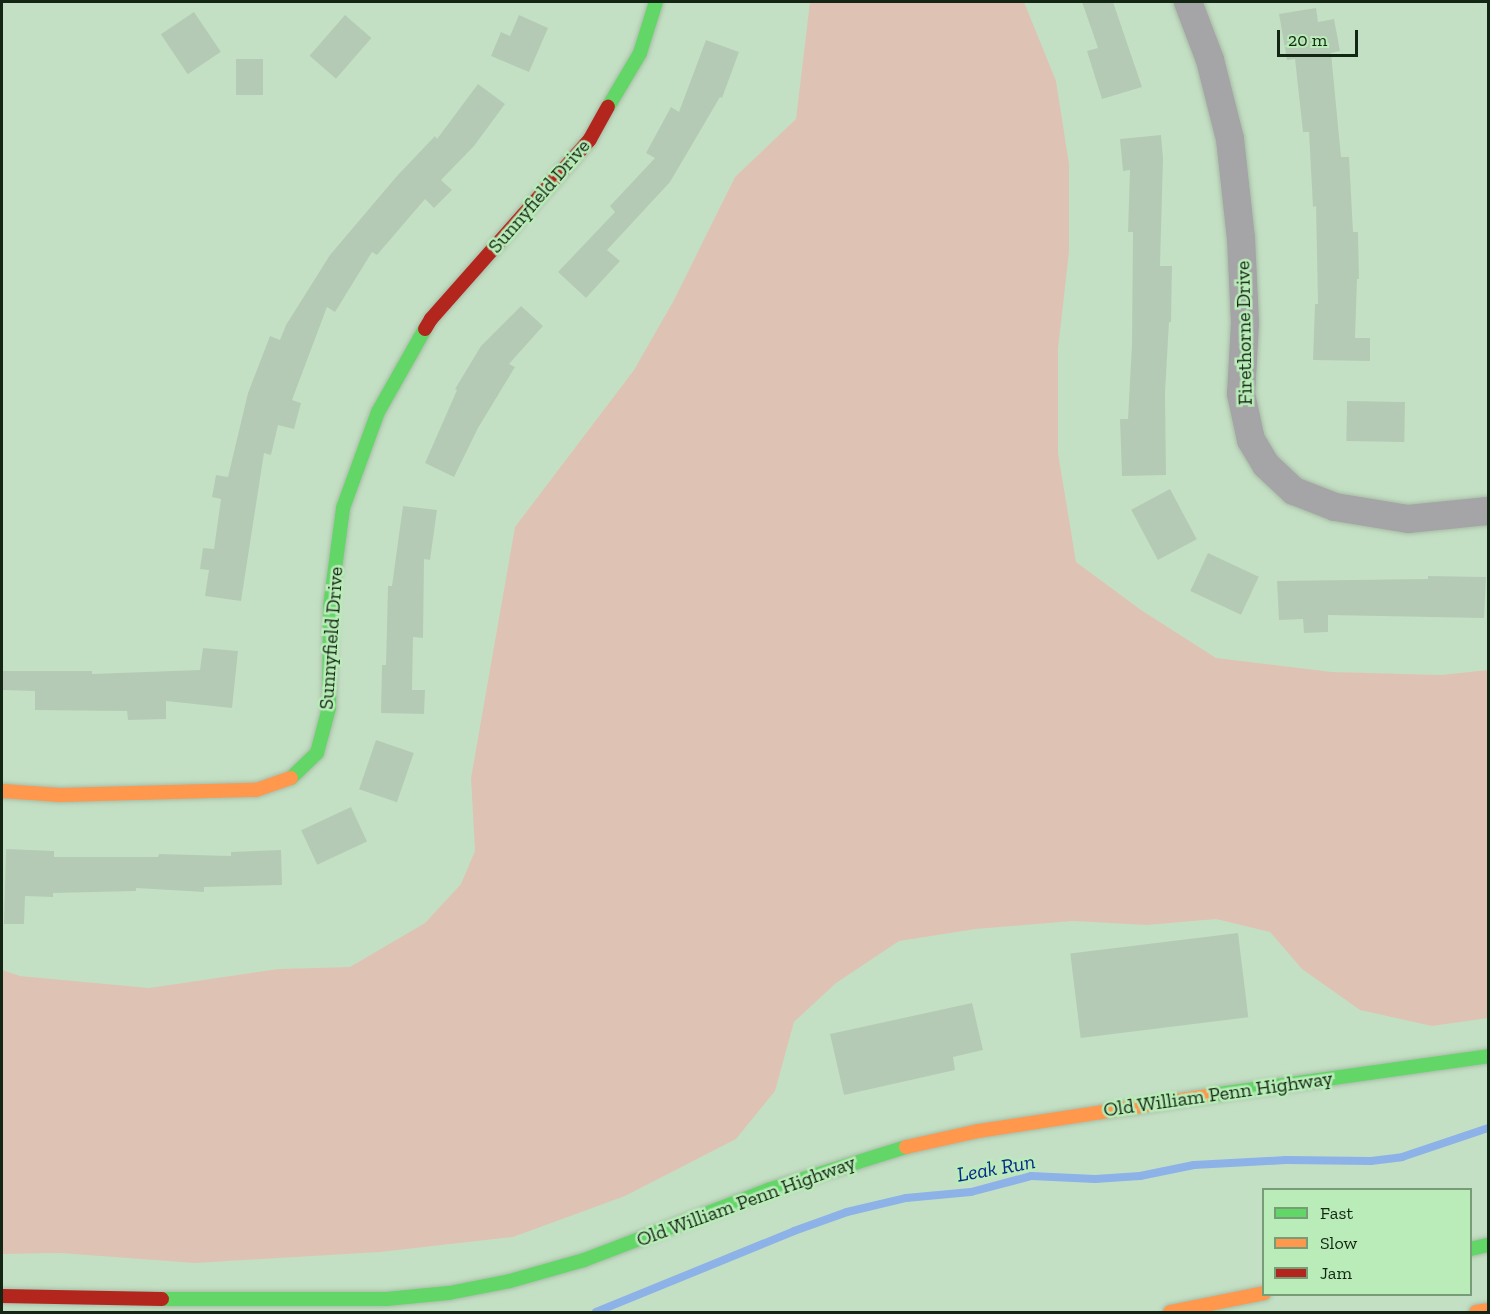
<!DOCTYPE html>
<html>
<head>
<meta charset="utf-8">
<style>
	body { margin:0 }
	#map { position:relative; width:1490px; height:1314px; overflow:hidden; background:#c4e0c4; font-family:"Zilla Slab",serif }
	div>[style] { position:absolute }
	.green>* { inset:0; background:#dec3b4 }
	.stream>* { height:8px; margin:-4px; padding:0 4px; transform-origin:4px; border-radius:4px; background:#8db2e8 }
	.building>* { inset:0; background:#b4cab4; transform-origin:0 0 }
	.roads { filter:drop-shadow(0 0 2px #a7bca7) drop-shadow(0 0 2px #a7bca7) }
	.street>* { height:28px; margin:-14px; padding:0 14px; transform-origin:14px; border-radius:14px; background:#a5a4a6 }
	.fast>* { height:14px; margin:-7px; padding:0 7px; transform-origin:7px; border-radius:7px; background:#63d668 }
	.slow>* { height:14px; margin:-7px; padding:0 7px; transform-origin:7px; border-radius:7px; background:#ff974d }
	.jam>* { height:14px; margin:-7px; padding:0 7px; transform-origin:7px; border-radius:7px; background:#b3261e }
	span { translate:-50% -50%; white-space:nowrap; text-align:center; line-height:1.15; -webkit-text-stroke:5px #b9ecb8; paint-order:stroke }
	.street-label { font-size:20px; color:#132613 }
	.water-label { font-size:21px; color:#07288b; font-style:italic }
	.frame { position:absolute; inset:0; border:3px solid #132613; pointer-events:none }
	.legend { position:absolute; left:1262px; top:1188px; width:210px; height:108px; box-sizing:border-box; background:#b9ecb8; border:2px solid #779d76; margin:0; padding:8px 10px; list-style:none; font-size:18px; color:#132613 }
	.legend li { display:flex; align-items:center; gap:12px; height:30px }
	.legend b { width:30px; border:2px solid #779d76 }
	.scale { position:absolute; left:1277px; top:30px; width:81px; height:27px; box-sizing:border-box; border:3px solid #132613; border-top:0; padding-left:8px; font-size:18px; line-height:21px; white-space:nowrap; color:#132613; -webkit-text-stroke:4px #b9ecb8; paint-order:stroke }
</style>
</head>
<body>
<div id="map">
	<div class="green">
		<i style="clip-path:polygon(810px 2px,1024px 2px,1056px 81px,1069px 164px,1069px 252px,1058px 349px,1058px 453px,1076px 562px,1141px 610px,1216px 658px,1332px 672px,1441px 675px,1488px 670px,1488px 1018px,1432px 1026px,1360px 1010px,1302px 969px,1270px 932px,1216px 919px,1147px 925px,1073px 921px,976px 929px,899px 941px,836px 983px,794px 1022px,775px 1091px,736px 1139px,625px 1196px,513px 1237px,380px 1252px,195px 1263px,60px 1253px,2px 1254px,2px 970px,20px 976px,149px 988px,278px 969px,350px 967px,425px 923px,461px 884px,475px 851px,471px 778px,515px 527px,634px 370px,674px 300px,735px 177px,796px 119px)"></i>
	</div>
	<div class="stream">
		<i style="left:596px;top:1312px;width:214px;rotate:-22.2deg"></i>
		<i style="left:794px;top:1231px;width:56px;rotate:-19.7deg"></i>
		<i style="left:847px;top:1212px;width:61px;rotate:-13.3deg"></i>
		<i style="left:906px;top:1198px;width:65px;rotate:-5.3deg"></i>
		<i style="left:971px;top:1192px;width:62px;rotate:-14.9deg"></i>
		<i style="left:1031px;top:1176px;width:64px;rotate:2.7deg"></i>
		<i style="left:1095px;top:1179px;width:45px;rotate:-3.8deg"></i>
		<i style="left:1140px;top:1176px;width:55px;rotate:-11.5deg"></i>
		<i style="left:1194px;top:1165px;width:92px;rotate:-3.1deg"></i>
		<i style="left:1286px;top:1160px;width:85px;rotate:0.7deg"></i>
		<i style="left:1371px;top:1161px;width:31px;rotate:-7deg"></i>
		<i style="left:1402px;top:1157px;width:91px;rotate:-18.6deg"></i>
	</div>
	<div class="building">
		<i style="clip-path:polygon(1082px 2px,1113px 2px,1142px 87px,1102px 99px,1087px 51px,1098px 48px)"></i>
		<i style="clip-path:polygon(1316px 8px,1318px 22px,1334px 19px,1340px 51px,1331px 53px,1341px 157px,1349px 157px,1353px 232px,1358px 232px,1359px 279px,1357px 279px,1355px 338px,1370px 338px,1370px 361px,1313px 360px,1315px 304px,1318px 304px,1316px 206px,1313px 207px,1309px 132px,1303px 132px,1295px 59px,1287px 60px,1279px 14px)"></i>
		<i style="left:194px;top:12px;width:48px;height:40px;rotate:56deg"></i>
		<i style="left:345px;top:15px;width:35px;height:54px;rotate:41deg"></i>
		<i style="clip-path:polygon(519px 15px,548px 28px,529px 72px,491px 56px,501px 32px,510px 36px)"></i>
		<i style="clip-path:polygon(706px 40px,739px 52px,722px 98px,720px 97px,670px 182px,607px 250px,620px 261px,586px 298px,558px 272px,615px 212px,610px 206px,655px 158px,646px 153px,671px 107px,679px 112px)"></i>
		<i style="left:236px;top:59px;width:27px;height:36px"></i>
		<i style="clip-path:polygon(478px 84px,505px 104px,474px 146px,441px 180px,452px 190px,434px 208px,425px 199px,377px 255px,372px 252px,335px 312px,327px 307px,292px 400px,301px 403px,294px 429px,278px 425px,271px 455px,264px 453px,241px 601px,205px 596px,209px 570px,200px 569px,203px 548px,214px 549px,221px 499px,212px 497px,216px 475px,228px 477px,248px 393px,270px 336px,280px 340px,286px 325px,330px 255px,397px 176px,435px 136px,437px 139px)"></i>
		<i style="clip-path:polygon(1161px 135px,1163px 158px,1160px 266px,1172px 266px,1171px 322px,1169px 322px,1165px 393px,1166px 475px,1122px 476px,1120px 419px,1128px 419px,1132px 343px,1133px 232px,1128px 232px,1130px 170px,1123px 171px,1120px 139px)"></i>
		<i style="clip-path:polygon(521px 306px,543px 326px,509px 364px,515px 367px,478px 428px,454px 477px,425px 463px,457px 390px,455px 389px,481px 346px)"></i>
		<i style="left:1347px;top:401px;width:58px;height:40px;rotate:1deg"></i>
		<i style="left:1170px;top:489px;width:57px;height:44px;rotate:62deg"></i>
		<i style="clip-path:polygon(403px 506px,437px 510px,430px 560px,424px 559px,423px 638px,413px 637px,412px 690px,425px 690px,424px 714px,381px 713px,382px 665px,386px 665px,388px 586px,392px 586px)"></i>
		<i style="left:1208px;top:553px;width:56px;height:42px;rotate:25deg"></i>
		<i style="clip-path:polygon(1428px 576px,1486px 577px,1484px 618px,1328px 615px,1328px 632px,1304px 633px,1303px 619px,1279px 620px,1277px 581px,1428px 579px)"></i>
		<i style="clip-path:polygon(203px 648px,238px 651px,232px 708px,166px 701px,166px 719px,128px 720px,127px 711px,35px 710px,35px 691px,2px 690px,2px 671px,92px 671px,92px 674px,200px 670px)"></i>
		<i style="left:376px;top:740px;width:40px;height:52px;rotate:19deg"></i>
		<i style="left:351px;top:807px;width:38px;height:55px;rotate:65deg"></i>
		<i style="clip-path:polygon(6px 849px,54px 851px,54px 857px,158px 857px,159px 854px,231px 856px,231px 852px,281px 850px,282px 885px,204px 887px,204px 892px,136px 888px,136px 891px,53px 893px,53px 897px,25px 896px,24px 924px,4px 924px)"></i>
		<i style="left:1238px;top:933px;width:85px;height:169px;rotate:83deg"></i>
		<i style="clip-path:polygon(972px 1003px,983px 1050px,953px 1057px,955px 1070px,844px 1095px,830px 1034px)"></i>
	</div>
	<div class="roads">
		<div class="street">
			<i style="left:1188px;top:2px;width:62px;rotate:69.2deg"></i>
			<i style="left:1210px;top:60px;width:81px;rotate:75.8deg"></i>
			<i style="left:1230px;top:139px;width:100px;rotate:83.7deg"></i>
			<i style="left:1241px;top:238px;width:85px;rotate:87.3deg"></i>
			<i style="left:1245px;top:323px;width:71px;rotate:93.2deg"></i>
			<i style="left:1241px;top:394px;width:47px;rotate:77.7deg"></i>
			<i style="left:1251px;top:440px;width:29px;rotate:59deg"></i>
			<i style="left:1266px;top:465px;width:38px;rotate:43deg"></i>
			<i style="left:1294px;top:491px;width:44px;rotate:21.3deg"></i>
			<i style="left:1335px;top:507px;width:74px;rotate:9.3deg"></i>
			<i style="left:1408px;top:519px;width:80px;rotate:-5.7deg"></i>
		</div>
		<div class="fast">
			<i style="left:608px;top:107px;width:63px;rotate:-59.3deg"></i>
			<i style="left:640px;top:53px;width:53px;rotate:-72.6deg"></i>
			<i style="left:291px;top:778px;width:36px;rotate:-44deg"></i>
			<i style="left:317px;top:753px;width:47px;rotate:-75.1deg"></i>
			<i style="left:329px;top:708px;width:102px;rotate:-89.4deg"></i>
			<i style="left:330px;top:606px;width:99px;rotate:-82.4deg"></i>
			<i style="left:343px;top:508px;width:102px;rotate:-70deg"></i>
			<i style="left:378px;top:412px;width:95px;rotate:-60.5deg"></i>
			<i style="left:1212px;top:1095px;width:279px;rotate:-8deg"></i>
			<i style="left:1470px;top:1249px;width:18px;rotate:-13deg"></i>
			<i style="left:162px;top:1299px;width:224px"></i>
			<i style="left:386px;top:1299px;width:63px;rotate:-5.4deg"></i>
			<i style="left:449px;top:1293px;width:62px;rotate:-11.1deg"></i>
			<i style="left:510px;top:1281px;width:77px;rotate:-15.8deg"></i>
			<i style="left:584px;top:1260px;width:197px;rotate:-20.8deg"></i>
			<i style="left:768px;top:1190px;width:145px;rotate:-17.3deg"></i>
		</div>
		<div class="slow">
			<i style="left:2px;top:791px;width:58px;rotate:3.9deg"></i>
			<i style="left:60px;top:795px;width:196px;rotate:-1.5deg"></i>
			<i style="left:256px;top:790px;width:37px;rotate:-19deg"></i>
			<i style="left:906px;top:1147px;width:74px;rotate:-12.5deg"></i>
			<i style="left:978px;top:1131px;width:237px;rotate:-8.7deg"></i>
			<i style="left:1170px;top:1312px;width:96px;rotate:-11.4deg"></i>
			<i style="left:1476px;top:1312px;width:12px;rotate:-9deg"></i>
		</div>
		<div class="jam">
			<i style="left:425px;top:329px;width:12px;rotate:-59deg"></i>
			<i style="left:431px;top:319px;width:240px;rotate:-48.5deg"></i>
			<i style="left:590px;top:139px;width:37px;rotate:-61deg"></i>
			<i style="left:2px;top:1296px;width:160px;rotate:1.1deg"></i>
		</div>
	</div>
	<div class="street-label">
		<span style="left:539px;top:196px;rotate:-49deg">Sunnyfield Drive</span>
		<span style="left:1244px;top:333px;rotate:-91deg">Firethorne Drive</span>
		<span style="left:331px;top:638px;rotate:-86deg">Sunnyfield Drive</span>
		<span style="left:1218px;top:1094px;rotate:-8deg">Old William Penn Highway</span>
		<span style="left:746px;top:1201px;rotate:-20deg">Old William Penn Highway</span>
	</div>
	<div class="water-label">
		<span style="left:996px;top:1168px;rotate:-10deg">Leak Run</span>
	</div>
	<div class="frame"></div>
	<ul class="legend">
	<li><b style="height:8px;background:#63d668"></b>Fast</li>
	<li><b style="height:8px;background:#ff974d"></b>Slow</li>
	<li><b style="height:8px;background:#b3261e"></b>Jam</li>
	</ul>
	<div class="scale">20 m</div>
</div>
</body>
</html>
